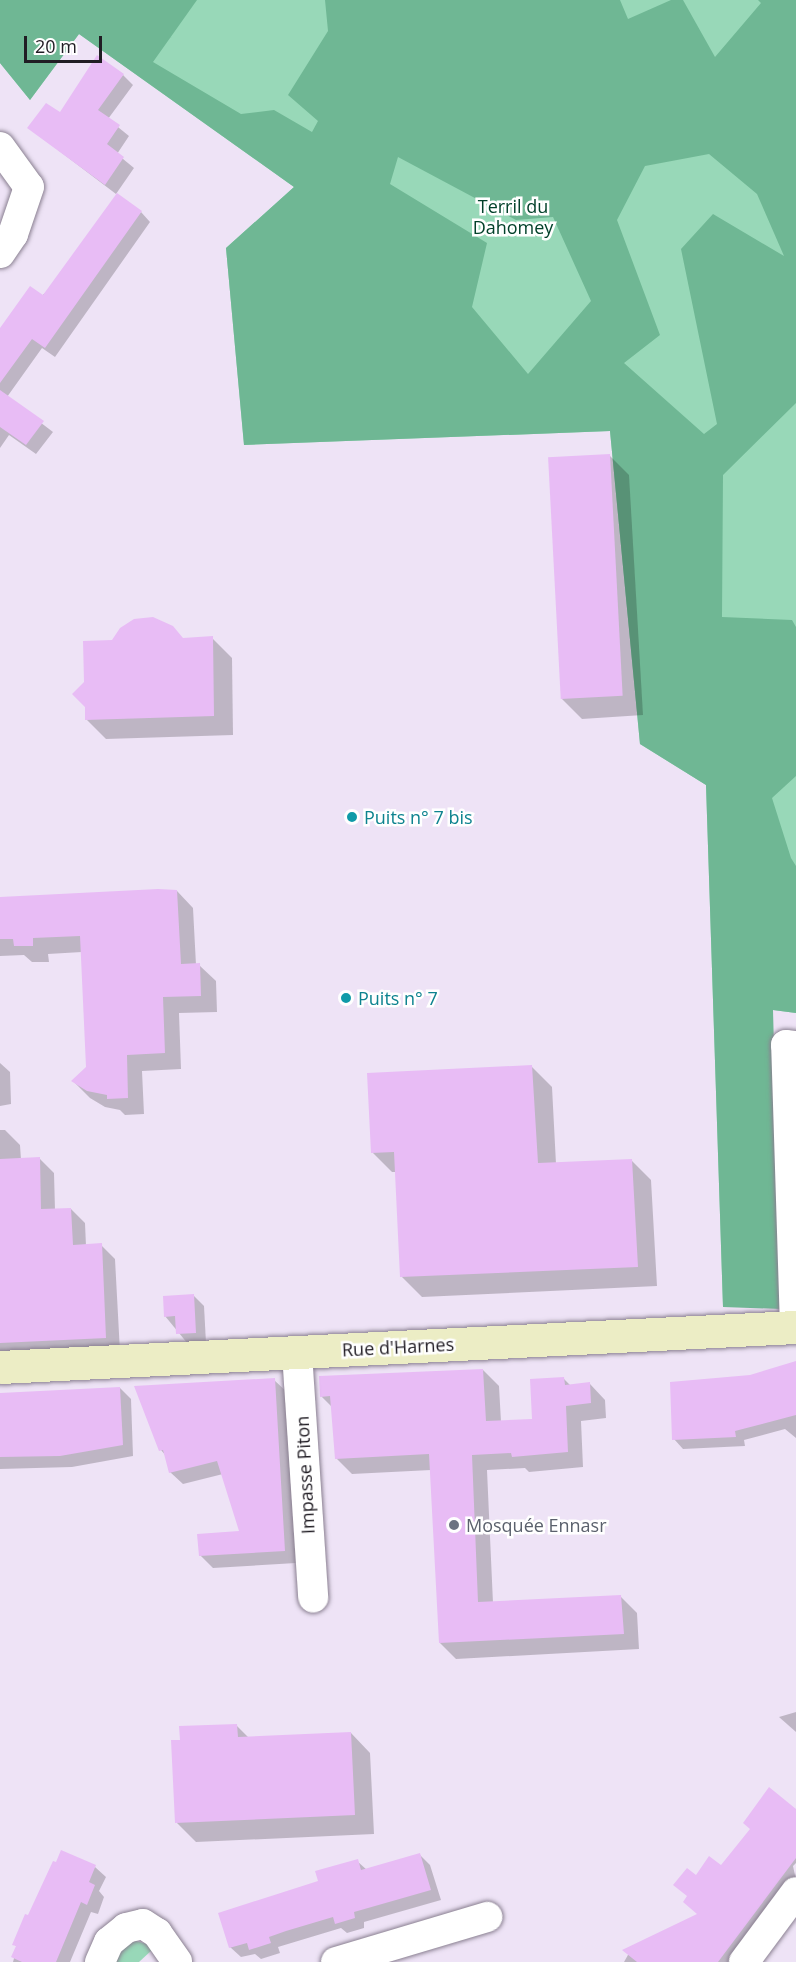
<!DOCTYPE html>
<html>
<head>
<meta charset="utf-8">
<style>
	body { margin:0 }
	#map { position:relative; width:796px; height:1962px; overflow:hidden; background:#eee3f6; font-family:"Open Sans",sans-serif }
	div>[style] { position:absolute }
	.green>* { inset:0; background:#98d8b8 }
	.forest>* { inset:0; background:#6fb794 }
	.shadow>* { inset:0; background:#0003 }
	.building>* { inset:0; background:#e8bcf5; transform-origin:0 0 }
	.roads { filter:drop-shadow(0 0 2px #8a8091) drop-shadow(0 0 2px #8a8091) }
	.minor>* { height:30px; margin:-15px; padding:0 15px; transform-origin:15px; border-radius:15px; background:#fff }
	.secondary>* { height:33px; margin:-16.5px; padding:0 16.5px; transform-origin:16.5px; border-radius:16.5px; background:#ecedc5 }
	.dots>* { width:16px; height:16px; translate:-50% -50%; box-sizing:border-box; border:3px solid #fff; border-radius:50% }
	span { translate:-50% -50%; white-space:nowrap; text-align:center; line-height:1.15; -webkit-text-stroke:5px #fff; paint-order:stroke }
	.park-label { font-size:18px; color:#02412a }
	.culture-label { font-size:18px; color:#0d838f }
	.left { translate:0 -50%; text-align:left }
	.street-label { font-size:18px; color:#211d24 }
	.worship-label { font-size:18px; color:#5b616d }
	.scale { position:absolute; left:24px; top:36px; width:78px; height:27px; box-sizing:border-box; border:3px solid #211d24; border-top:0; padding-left:8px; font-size:18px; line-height:21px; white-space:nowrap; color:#211d24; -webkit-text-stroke:4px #fff; paint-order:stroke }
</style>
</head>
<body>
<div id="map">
	<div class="green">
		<i style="clip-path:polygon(0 0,796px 0,796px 1013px,773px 1010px,723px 1307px,706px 785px,640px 744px,610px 431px,244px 445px,226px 248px,294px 187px,79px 34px,30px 100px,0 63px)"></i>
		<i style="clip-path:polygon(136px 1941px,147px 1944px,152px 1950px,139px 1962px,114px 1962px,126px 1944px)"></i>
	</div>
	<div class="forest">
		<i style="clip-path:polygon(evenodd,0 0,197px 0,153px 62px,241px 114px,274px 110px,312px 132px,318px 121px,288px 95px,328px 31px,325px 0,620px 0,628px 19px,671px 0,683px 0,715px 57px,761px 3px,758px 0,796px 0,796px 403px,723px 475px,722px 617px,792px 620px,796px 627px,796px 776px,772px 798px,791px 858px,796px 866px,796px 1013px,773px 1010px,781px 1309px,723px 1307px,706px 785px,640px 744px,610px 431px,244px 445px,226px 248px,294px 187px,79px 34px,30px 100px,0 63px,0 0,709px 154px,757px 194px,784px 256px,713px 214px,681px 249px,717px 424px,704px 434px,624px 363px,660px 335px,617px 220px,645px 166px,709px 154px,0 0,398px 157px,516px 220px,553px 217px,591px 301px,528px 374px,472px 307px,487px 243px,390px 184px,398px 157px)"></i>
	</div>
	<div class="shadow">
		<i style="clip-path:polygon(123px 75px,133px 85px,108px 119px,129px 136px,117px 154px,134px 168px,116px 194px,29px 128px,60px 115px)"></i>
		<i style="clip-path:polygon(141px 212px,150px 222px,55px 357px,42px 348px,7px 397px,53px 432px,36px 454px,9px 435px,0 448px,0 331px)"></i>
		<i style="clip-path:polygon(609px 455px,629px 475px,643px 715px,582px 719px,562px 699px)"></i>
		<i style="clip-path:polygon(212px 638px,232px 658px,233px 735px,106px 739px,86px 719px,86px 683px,113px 641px)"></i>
		<i style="clip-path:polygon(177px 891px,193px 908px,196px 965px,199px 965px,216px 981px,217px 1012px,179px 1013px,181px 1069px,142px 1071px,144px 1114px,125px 1115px,120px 1110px,105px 1107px,90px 1098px,73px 1081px,87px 1068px,82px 952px,48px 954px,49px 962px,32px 962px,24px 955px,0 956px,0 899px)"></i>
		<i style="clip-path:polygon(0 1063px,10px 1072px,11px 1104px,0 1106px)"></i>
		<i style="clip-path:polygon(532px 1067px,552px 1087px,556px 1164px,631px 1160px,651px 1180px,657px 1286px,422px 1297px,402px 1277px,396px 1172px,392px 1172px,372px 1152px)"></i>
		<i style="clip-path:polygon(0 1130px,5px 1130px,20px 1145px,21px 1160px,40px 1159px,54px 1173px,55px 1210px,71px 1209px,85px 1223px,86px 1246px,101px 1245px,115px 1259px,120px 1352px,0 1358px)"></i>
		<i style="clip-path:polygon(194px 1296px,204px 1306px,206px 1343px,188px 1344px,165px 1316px)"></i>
		<i style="clip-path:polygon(796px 1363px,796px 1438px,785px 1429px,744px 1440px,745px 1446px,683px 1449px,674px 1439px,750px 1377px)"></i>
		<i style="clip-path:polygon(483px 1370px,499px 1386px,501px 1422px,533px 1421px,564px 1379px,571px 1386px,590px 1384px,605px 1400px,606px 1418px,581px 1421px,583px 1467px,529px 1472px,525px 1468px,487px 1470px,493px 1603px,621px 1597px,637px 1613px,639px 1649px,456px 1659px,440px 1643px,431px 1470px,352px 1474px,336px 1458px,333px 1408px,321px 1396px)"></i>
		<i style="clip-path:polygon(274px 1380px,287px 1392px,296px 1563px,213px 1568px,200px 1555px,241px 1533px,223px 1474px,183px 1484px,170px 1472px,166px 1456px,161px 1450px)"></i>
		<i style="clip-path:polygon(120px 1388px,131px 1399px,133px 1456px,72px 1467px,0 1469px,0 1395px)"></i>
		<i style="clip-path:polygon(796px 1712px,796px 1732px,779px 1717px)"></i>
		<i style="clip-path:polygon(236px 1725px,249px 1738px,351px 1733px,370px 1753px,374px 1834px,196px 1842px,177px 1823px,182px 1741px)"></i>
		<i style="clip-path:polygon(796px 1811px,796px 1863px,793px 1866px,796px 1880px,734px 1962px,624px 1962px,633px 1946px,699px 1915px,685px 1902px,697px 1878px,721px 1867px)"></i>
		<i style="clip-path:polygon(419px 1854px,430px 1865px,441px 1900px,364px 1922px,364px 1928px,347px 1933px,341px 1928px,278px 1947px,280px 1953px,261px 1959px,255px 1954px,241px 1957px,230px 1947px,320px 1882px,357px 1861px,367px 1870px)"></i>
		<i style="clip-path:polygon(95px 1867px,106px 1877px,99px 1891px,104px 1897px,98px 1914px,91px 1912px,70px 1962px,13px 1962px,17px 1947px,14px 1944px,29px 1917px)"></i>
	</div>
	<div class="building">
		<i style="clip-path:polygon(97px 55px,124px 74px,98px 110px,120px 125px,107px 144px,124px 157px,105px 185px,27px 128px,46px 103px,60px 112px)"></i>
		<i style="clip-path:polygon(117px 193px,142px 211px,45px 348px,32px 339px,0 383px,0 328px,30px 286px,43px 295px)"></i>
		<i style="clip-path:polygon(0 390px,44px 421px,26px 445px,0 427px)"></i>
		<i style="left:610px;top:454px;width:242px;height:62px;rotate:87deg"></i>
		<i style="clip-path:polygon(153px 617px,173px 626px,183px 638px,213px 636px,214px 716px,85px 720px,85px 707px,72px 694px,84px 682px,83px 641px,112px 640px,120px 628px,134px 619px)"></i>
		<i style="clip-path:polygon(158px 889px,177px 890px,181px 964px,200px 963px,201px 996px,163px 997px,165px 1053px,127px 1055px,128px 1098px,107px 1099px,107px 1095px,87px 1091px,71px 1081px,86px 1067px,80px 936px,33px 938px,33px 946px,14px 946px,13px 939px,0 939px,0 897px)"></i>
		<i style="clip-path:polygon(532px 1065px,538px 1163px,632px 1159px,638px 1267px,400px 1277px,394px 1152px,371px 1153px,367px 1073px)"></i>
		<i style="clip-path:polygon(40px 1157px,41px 1209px,71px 1208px,73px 1245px,102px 1243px,106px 1338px,0 1343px,0 1159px)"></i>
		<i style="clip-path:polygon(194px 1294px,196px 1333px,176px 1334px,175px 1316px,164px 1317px,163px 1296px)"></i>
		<i style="clip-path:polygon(796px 1361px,796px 1415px,735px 1431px,736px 1437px,672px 1440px,670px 1382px,750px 1375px)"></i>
		<i style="clip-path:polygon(483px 1369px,486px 1421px,532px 1419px,530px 1379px,564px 1377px,565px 1385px,590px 1382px,591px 1403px,566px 1406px,568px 1452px,512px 1457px,511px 1453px,472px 1455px,478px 1602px,621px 1595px,624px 1634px,439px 1643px,429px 1454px,335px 1459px,330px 1396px,320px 1397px,319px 1376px)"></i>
		<i style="clip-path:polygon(275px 1378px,285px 1551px,199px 1556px,197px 1534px,239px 1531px,217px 1461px,169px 1473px,163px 1450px,159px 1451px,134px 1386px)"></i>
		<i style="clip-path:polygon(120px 1387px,123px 1445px,60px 1456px,0 1457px,0 1393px)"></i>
		<i style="clip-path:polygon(237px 1724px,238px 1737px,351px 1732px,355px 1815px,175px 1823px,171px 1740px,180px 1740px,179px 1726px)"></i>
		<i style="clip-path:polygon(769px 1787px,796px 1809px,796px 1858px,718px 1962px,637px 1962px,622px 1950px,697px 1914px,683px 1902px,687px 1896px,673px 1885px,687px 1868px,696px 1875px,709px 1856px,721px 1865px,750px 1829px,743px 1823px)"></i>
		<i style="clip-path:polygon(61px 1850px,96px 1865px,89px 1882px,95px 1885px,87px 1905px,81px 1902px,56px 1962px,22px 1962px,11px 1957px,16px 1946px,12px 1945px,25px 1914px,28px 1915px,53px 1861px,56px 1862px)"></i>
		<i style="clip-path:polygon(420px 1853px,431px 1890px,354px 1912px,355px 1918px,335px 1924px,333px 1917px,286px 1931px,269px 1937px,271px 1943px,249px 1950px,247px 1943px,229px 1948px,218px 1913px,318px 1881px,315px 1871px,358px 1859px,361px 1870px)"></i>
	</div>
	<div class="roads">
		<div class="minor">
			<i style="left:0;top:147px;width:49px;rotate:54.1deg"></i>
			<i style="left:29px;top:187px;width:50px;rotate:108.8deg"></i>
			<i style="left:13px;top:234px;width:23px;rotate:124deg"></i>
			<i style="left:795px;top:1327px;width:282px;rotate:-91.8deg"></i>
			<i style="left:786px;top:1045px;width:10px;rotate:6deg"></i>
			<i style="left:297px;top:1353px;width:245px;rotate:86.2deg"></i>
			<i style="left:100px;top:1962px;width:22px;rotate:-66deg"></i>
			<i style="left:109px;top:1942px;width:22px;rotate:-39deg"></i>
			<i style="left:126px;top:1928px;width:17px;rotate:-13deg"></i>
			<i style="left:143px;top:1924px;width:17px;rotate:33deg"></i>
			<i style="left:157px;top:1933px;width:35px;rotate:55deg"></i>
			<i style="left:336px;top:1962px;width:158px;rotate:-16.6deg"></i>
			<i style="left:744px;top:1962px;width:87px;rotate:-53.4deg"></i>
		</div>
		<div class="secondary">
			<i style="left:0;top:1367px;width:797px;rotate:-2.88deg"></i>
		</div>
	</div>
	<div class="dots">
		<i style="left:352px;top:817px;background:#0f9aa8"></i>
		<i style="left:346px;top:998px;background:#0f9aa8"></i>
		<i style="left:454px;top:1525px;background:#6b7280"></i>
	</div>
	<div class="park-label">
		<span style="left:513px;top:217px">Terril du<br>Dahomey</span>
	</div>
	<div class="culture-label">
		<span class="left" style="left:364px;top:817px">Puits n° 7 bis</span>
		<span class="left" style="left:358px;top:998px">Puits n° 7</span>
	</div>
	<div class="street-label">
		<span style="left:398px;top:1347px;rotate:-3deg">Rue d'Harnes</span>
		<span style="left:305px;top:1475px;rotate:-93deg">Impasse Piton</span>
	</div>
	<div class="worship-label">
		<span class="left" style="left:466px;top:1525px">Mosquée Ennasr</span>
	</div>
	<div class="scale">20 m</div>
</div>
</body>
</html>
